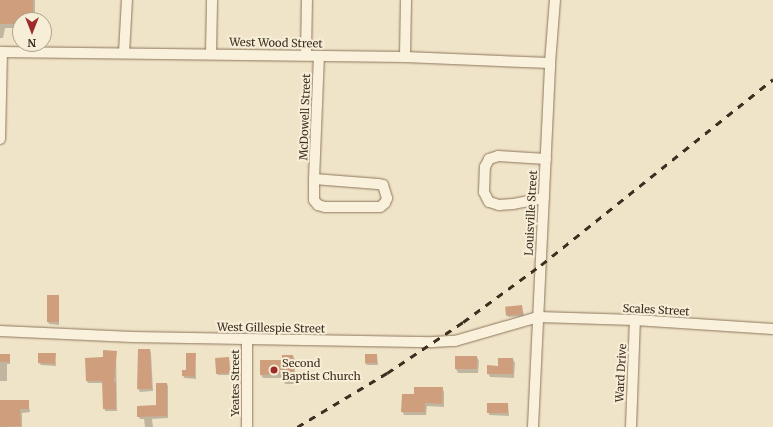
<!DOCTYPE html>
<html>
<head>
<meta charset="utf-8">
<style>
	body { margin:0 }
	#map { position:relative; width:773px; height:427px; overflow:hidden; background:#f0e4c8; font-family:Merriweather,serif }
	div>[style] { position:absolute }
	.shadow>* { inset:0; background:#0003 }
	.building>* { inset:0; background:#cf9f7d; transform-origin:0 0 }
	.roads { filter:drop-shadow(0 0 1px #8d765c) drop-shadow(0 0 1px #8d765c) }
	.minor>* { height:10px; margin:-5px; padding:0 5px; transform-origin:5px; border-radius:5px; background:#faf1dc }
	.rail>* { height:2.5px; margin-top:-1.25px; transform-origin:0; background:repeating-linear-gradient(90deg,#3d2e20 0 7px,transparent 0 14px) }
	.dots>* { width:11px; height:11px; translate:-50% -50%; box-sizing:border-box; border:2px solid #f7eed8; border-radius:50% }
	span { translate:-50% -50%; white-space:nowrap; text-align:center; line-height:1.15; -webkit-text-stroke:4px #f7eed8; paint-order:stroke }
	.street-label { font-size:11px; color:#3d2e20 }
	.poi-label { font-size:11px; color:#3d2e20 }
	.left { translate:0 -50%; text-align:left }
	.north { position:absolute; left:12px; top:12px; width:40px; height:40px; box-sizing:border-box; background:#f7eed8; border:1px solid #ada18e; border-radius:50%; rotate:180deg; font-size:11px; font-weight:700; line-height:16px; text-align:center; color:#3d2e20 }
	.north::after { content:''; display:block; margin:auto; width:14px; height:18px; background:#9e2a2b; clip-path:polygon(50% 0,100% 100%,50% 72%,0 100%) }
</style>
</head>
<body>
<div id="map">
	<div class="shadow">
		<i style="clip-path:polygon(0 0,35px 0,35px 20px,20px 20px,20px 28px,5px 28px,3px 38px,0 38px)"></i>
		<i style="clip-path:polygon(48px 296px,58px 296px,59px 299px,59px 325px,49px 324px,48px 322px)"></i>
		<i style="clip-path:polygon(522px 306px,524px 316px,508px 317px,506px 307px)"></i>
		<i style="clip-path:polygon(150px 350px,151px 353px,153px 391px,140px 392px,138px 389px)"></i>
		<i style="clip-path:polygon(116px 352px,117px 411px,105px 411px,103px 383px,88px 383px,87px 381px,104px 358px)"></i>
		<i style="clip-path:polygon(55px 354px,56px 366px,41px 365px,39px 363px)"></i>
		<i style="clip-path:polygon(195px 354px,196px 379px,184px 378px,183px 371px,187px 371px)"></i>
		<i style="clip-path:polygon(0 355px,9px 355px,10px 357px,10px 364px,7px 364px,7px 381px,0 381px)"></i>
		<i style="clip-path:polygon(377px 355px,378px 365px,367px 365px,365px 363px)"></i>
		<i style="clip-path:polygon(293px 356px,295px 360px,295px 384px,285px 384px,283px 378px,263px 378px,261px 375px)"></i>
		<i style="clip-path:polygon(477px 357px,479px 361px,478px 373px,458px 373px,456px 369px)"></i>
		<i style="clip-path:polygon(229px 358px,230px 375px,218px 375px,217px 373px)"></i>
		<i style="clip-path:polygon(513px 359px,515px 363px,514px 378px,490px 377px,488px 373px)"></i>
		<i style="clip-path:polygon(167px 384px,168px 386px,168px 418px,152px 419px,153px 427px,145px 427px,144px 419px,140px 419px,138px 416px,157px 406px)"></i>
		<i style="clip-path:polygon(442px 388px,444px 392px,444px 407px,427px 406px,426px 415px,404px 415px,402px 411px)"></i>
		<i style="clip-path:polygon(0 401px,28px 401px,30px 412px,22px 413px,22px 427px,0 427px)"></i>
		<i style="clip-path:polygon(488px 404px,508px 404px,509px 416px,489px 415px)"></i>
	</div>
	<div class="building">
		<i style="clip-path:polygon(0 0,33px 0,33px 20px,20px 20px,20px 24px,0 24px)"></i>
		<i style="left:47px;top:295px;width:12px;height:27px"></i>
		<i style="left:522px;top:305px;width:9px;height:17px;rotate:84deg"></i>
		<i style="clip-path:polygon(138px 349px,150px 349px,152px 389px,137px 389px)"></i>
		<i style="clip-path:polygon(103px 350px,117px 351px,114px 382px,116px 382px,116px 409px,103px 409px,102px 381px,86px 381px,85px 358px,103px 357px)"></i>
		<i style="clip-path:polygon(38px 353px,56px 353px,55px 364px,38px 363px)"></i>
		<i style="clip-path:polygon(186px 353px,196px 353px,195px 377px,182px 376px,182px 370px,186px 370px)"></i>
		<i style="left:0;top:354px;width:10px;height:8px"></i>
		<i style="left:365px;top:354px;width:12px;height:9px"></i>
		<i style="clip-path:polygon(282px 355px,293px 355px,294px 380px,282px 381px,281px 374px,260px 375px,260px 360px,282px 360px)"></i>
		<i style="left:455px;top:356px;width:22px;height:13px"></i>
		<i style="left:229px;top:357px;width:16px;height:14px;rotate:86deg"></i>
		<i style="clip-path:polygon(498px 358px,513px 358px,513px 374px,487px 374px,487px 365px,498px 366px)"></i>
		<i style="clip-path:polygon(156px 383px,167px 383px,167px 416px,137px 417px,137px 406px,156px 405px)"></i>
		<i style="clip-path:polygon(414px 387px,443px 387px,442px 404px,425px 403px,425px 412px,401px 412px,402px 394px,414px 394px)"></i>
		<i style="clip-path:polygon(0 400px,29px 400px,29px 409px,20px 409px,21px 426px,0 427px)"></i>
		<i style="left:487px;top:403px;width:21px;height:10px"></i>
	</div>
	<div class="roads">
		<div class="minor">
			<i style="left:0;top:52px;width:405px;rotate:0.7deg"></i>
			<i style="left:405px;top:57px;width:145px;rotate:2.4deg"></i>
			<i style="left:124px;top:53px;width:53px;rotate:-86.8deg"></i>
			<i style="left:211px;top:54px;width:54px;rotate:-88.9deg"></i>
			<i style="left:306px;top:55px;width:55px;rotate:-89deg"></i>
			<i style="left:405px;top:57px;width:57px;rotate:-89deg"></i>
			<i style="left:0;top:139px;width:87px;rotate:-88.7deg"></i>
			<i style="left:314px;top:179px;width:64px;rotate:4.5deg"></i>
			<i style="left:378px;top:184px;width:5px;rotate:11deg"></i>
			<i style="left:383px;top:185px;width:14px;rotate:73deg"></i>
			<i style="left:387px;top:198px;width:5px;rotate:112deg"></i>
			<i style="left:385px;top:203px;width:6px;rotate:141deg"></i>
			<i style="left:380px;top:207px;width:55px;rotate:180deg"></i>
			<i style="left:325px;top:207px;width:7px;rotate:-164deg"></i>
			<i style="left:318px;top:205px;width:6px;rotate:-129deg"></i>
			<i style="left:314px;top:200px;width:21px;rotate:-90deg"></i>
			<i style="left:314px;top:179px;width:123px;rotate:-87.7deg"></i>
			<i style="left:544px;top:198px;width:32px;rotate:169deg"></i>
			<i style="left:513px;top:204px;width:14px;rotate:176deg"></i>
			<i style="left:499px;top:205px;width:10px;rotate:-163deg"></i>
			<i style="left:489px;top:202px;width:11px;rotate:-117deg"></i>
			<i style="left:484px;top:192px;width:25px;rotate:-88deg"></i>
			<i style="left:485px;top:167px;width:9px;rotate:-63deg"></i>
			<i style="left:489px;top:159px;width:9px;rotate:-18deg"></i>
			<i style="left:498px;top:156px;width:48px;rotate:3.6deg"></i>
			<i style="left:0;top:331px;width:132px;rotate:2.6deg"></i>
			<i style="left:132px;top:337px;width:301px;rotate:1deg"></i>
			<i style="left:433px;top:342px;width:22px;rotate:-3deg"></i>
			<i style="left:455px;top:341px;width:86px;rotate:-16.1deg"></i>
			<i style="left:538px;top:317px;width:97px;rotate:1.8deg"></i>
			<i style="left:635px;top:320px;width:138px;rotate:3.7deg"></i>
			<i style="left:247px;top:340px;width:87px;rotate:90deg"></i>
			<i style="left:533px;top:427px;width:364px;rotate:-87.3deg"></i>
			<i style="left:550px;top:63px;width:63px;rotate:-85.5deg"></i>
			<i style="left:631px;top:427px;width:107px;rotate:-87.9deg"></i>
		</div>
	</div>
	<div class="rail">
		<i style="left:297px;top:427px;width:105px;rotate:-31deg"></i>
		<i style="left:387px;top:373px;width:92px;rotate:-33.9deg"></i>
		<i style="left:463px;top:322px;width:97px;rotate:-36.2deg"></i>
		<i style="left:541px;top:265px;width:297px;rotate:-38.7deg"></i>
	</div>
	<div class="dots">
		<i style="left:274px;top:370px;background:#9e2a2b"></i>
	</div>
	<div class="street-label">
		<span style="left:276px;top:43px;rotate:1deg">West Wood Street</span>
		<span style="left:305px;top:117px;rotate:-88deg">McDowell Street</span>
		<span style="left:531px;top:213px;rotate:-87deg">Louisville Street</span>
		<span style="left:656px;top:310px;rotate:3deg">Scales Street</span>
		<span style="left:271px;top:328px;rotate:1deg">West Gillespie Street</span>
		<span style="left:621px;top:373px;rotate:-87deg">Ward Drive</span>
		<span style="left:235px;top:383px;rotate:-90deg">Yeates Street</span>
	</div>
	<div class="poi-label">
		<span class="left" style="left:282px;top:370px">Second<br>Baptist Church</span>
	</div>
	<div class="north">N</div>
</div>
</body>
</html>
